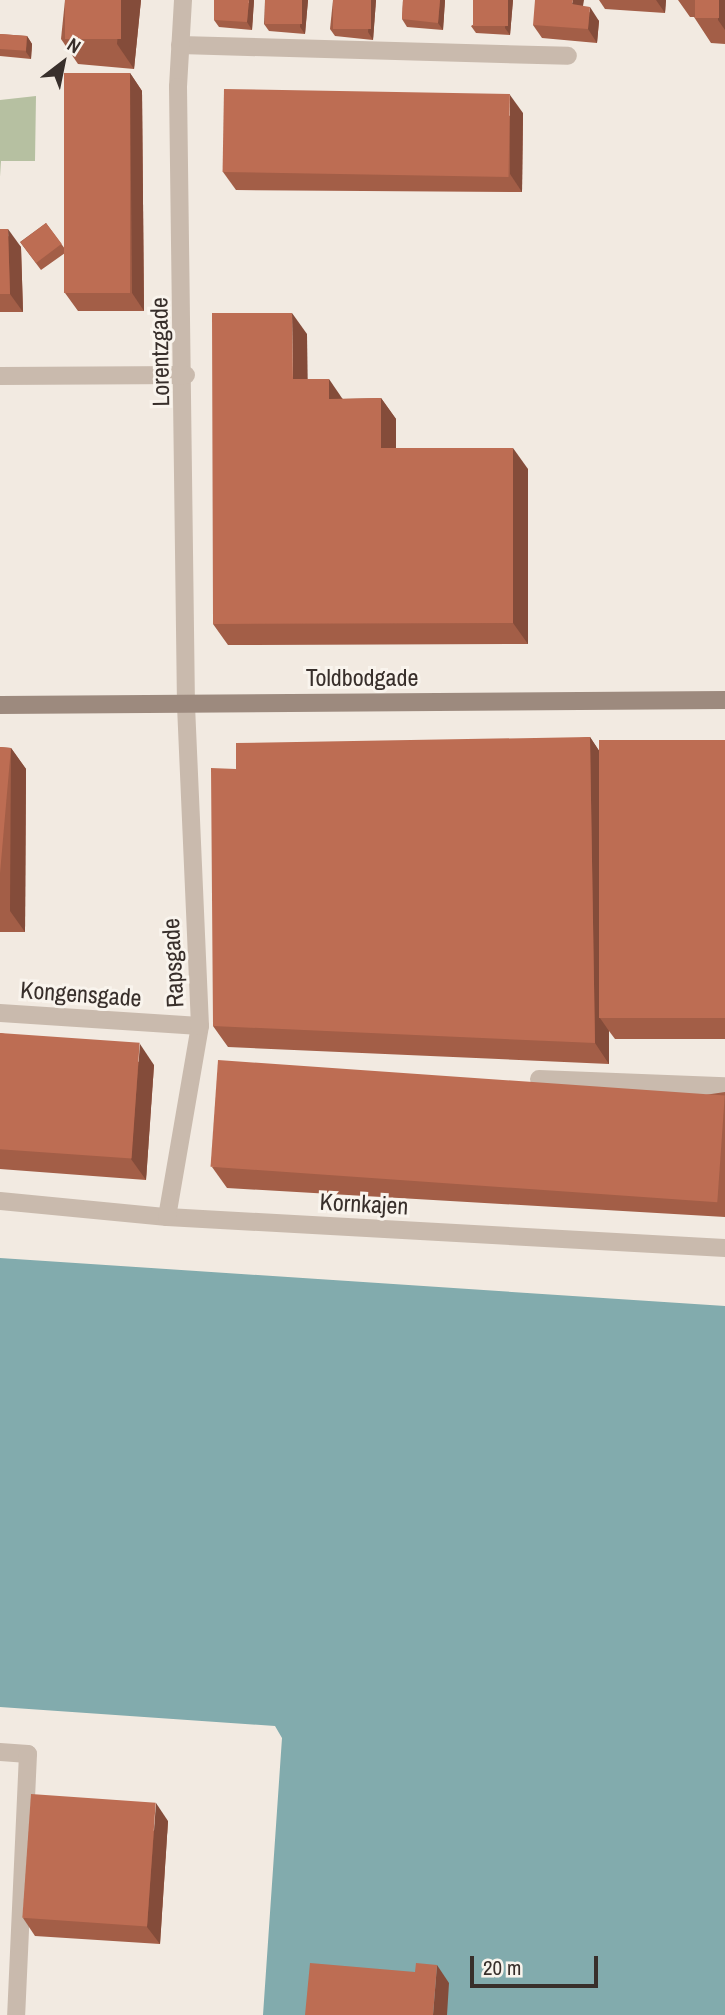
<!DOCTYPE html>
<html>
<head>
<meta charset="utf-8">
<style>
	body { margin:0 }
	#map { position:relative; width:725px; height:2015px; overflow:hidden; background:#f2eae1; font-family:"Archivo Narrow",sans-serif }
	div>[style] { position:absolute }
	.green>* { inset:0; background:#b6c0a1 }
	.water>* { inset:0; background:#82abad }
	.lane>* { height:18px; margin:-9px; padding:0 9px; transform-origin:9px; border-radius:9px; background:#c9baad }
	.street>* { height:18px; margin:-9px; padding:0 9px; transform-origin:9px; border-radius:9px; background:#c9baad }
	.secondary>* { height:18px; margin:-9px; padding:0 9px; transform-origin:9px; border-radius:9px; background:#9d8a7e }
	.wall>* { inset:0; background:#a35e47 }
	.shaded-wall>* { inset:0; background:#844c3a }
	.building>* { inset:0; background:#bd6d53; transform-origin:0 0 }
	span { translate:-50% -50%; white-space:nowrap; text-align:center; line-height:1.15; -webkit-text-stroke:6px #f9f4ed; paint-order:stroke }
	.street-label { font-size:24px; color:#382f2b }
	.north { position:absolute; left:28px; top:28px; width:70px; height:70px; -webkit-text-stroke:5px #f9f4ed; paint-order:stroke; rotate:32deg; font-size:19px; font-weight:700; line-height:28px; text-align:center; color:#382f2b }
	.north::after { content:''; display:block; margin:auto; width:24px; height:32px; background:#382f2b; clip-path:polygon(50% 0,100% 100%,50% 72%,0 100%) }
	.scale { position:absolute; left:470px; top:1956px; width:128px; height:32px; box-sizing:border-box; border:4px solid #382f2b; border-top:0; padding-left:9px; font-size:21px; line-height:24px; white-space:nowrap; color:#382f2b; -webkit-text-stroke:5px #f9f4ed; paint-order:stroke }
</style>
</head>
<body>
<div id="map">
	<div class="green">
		<i style="clip-path:polygon(36px 96px,35px 161px,1px 161px,0 177px,0 100px)"></i>
	</div>
	<div class="water">
		<i style="clip-path:polygon(0 1258px,725px 1306px,725px 2015px,263px 2015px,282px 1738px,275px 1726px,0 1707px)"></i>
	</div>
	<div class="lane">
		<i style="left:180px;top:45px;width:388px;rotate:1.6deg"></i>
		<i style="left:0;top:1013px;width:200px;rotate:3.7deg"></i>
		<i style="left:539px;top:1079px;width:186px;rotate:2.2deg"></i>
		<i style="left:0;top:1201px;width:168px;rotate:5.5deg"></i>
		<i style="left:167px;top:1217px;width:559px;rotate:3.18deg"></i>
		<i style="left:167px;top:1217px;width:194px;rotate:-80.2deg"></i>
		<i style="left:200px;top:1026px;width:322px;rotate:-92.5deg"></i>
		<i style="left:0;top:1752px;width:28px;rotate:4deg"></i>
		<i style="left:28px;top:1754px;width:261px;rotate:92.6deg"></i>
	</div>
	<div class="street">
		<i style="left:183px;top:0;width:87px;rotate:93.3deg"></i>
		<i style="left:178px;top:87px;width:617px;rotate:89.26deg"></i>
		<i style="left:0;top:376px;width:186px;rotate:-0.3deg"></i>
	</div>
	<div class="secondary">
		<i style="left:0;top:705px;width:725px;rotate:-0.4deg"></i>
	</div>
	<div class="wall">
		<i style="clip-path:polygon(65px 0,141px 0,134px 69px,78px 64px,61px 39px)"></i>
		<i style="clip-path:polygon(254px 0,252px 30px,219px 27px,214px 20px)"></i>
		<i style="clip-path:polygon(265px 0,308px 0,305px 34px,269px 31px,264px 24px)"></i>
		<i style="clip-path:polygon(333px 0,376px 0,373px 40px,335px 36px,330px 29px)"></i>
		<i style="clip-path:polygon(403px 0,445px 0,443px 30px,407px 27px,402px 19px)"></i>
		<i style="clip-path:polygon(513px 0,510px 35px,476px 33px,471px 26px)"></i>
		<i style="clip-path:polygon(599px 0,666px 0,665px 13px,605px 9px)"></i>
		<i style="clip-path:polygon(678px 0,725px 0,725px 44px,711px 43px,694px 17px,690px 17px)"></i>
		<i style="clip-path:polygon(583px 6px,599px 21px,597px 43px,542px 38px,533px 25px)"></i>
		<i style="clip-path:polygon(0 34px,27px 36px,32px 44px,31px 59px,0 56px)"></i>
		<i style="clip-path:polygon(130px 73px,142px 91px,144px 311px,78px 311px,65px 293px,65px 253px,41px 270px,20px 242px,46px 223px,65px 249px)"></i>
		<i style="clip-path:polygon(523px 113px,522px 192px,236px 190px,223px 172px)"></i>
		<i style="clip-path:polygon(0 229px,21px 247px,23px 312px,0 312px)"></i>
		<i style="clip-path:polygon(307px 334px,307px 379px,343px 399px,381px 398px,396px 419px,396px 448px,528px 469px,528px 644px,228px 645px,213px 624px)"></i>
		<i style="clip-path:polygon(590px 737px,599px 751px,725px 740px,725px 1039px,615px 1039px,609px 1031px,609px 1064px,228px 1047px,213px 1026px,236px 769px)"></i>
		<i style="clip-path:polygon(0 747px,11px 748px,26px 769px,25px 932px,0 932px)"></i>
		<i style="clip-path:polygon(0 1033px,154px 1065px,146px 1180px,0 1169px)"></i>
		<i style="clip-path:polygon(725px 1092px,725px 1217px,227px 1188px,212px 1167px)"></i>
		<i style="clip-path:polygon(168px 1821px,160px 1944px,35px 1936px,23px 1918px)"></i>
	</div>
	<div class="shaded-wall">
		<i style="clip-path:polygon(121px 0,141px 0,134px 69px,117px 44px)"></i>
		<i style="clip-path:polygon(249px 0,254px 0,252px 30px,247px 22px)"></i>
		<i style="clip-path:polygon(302px 0,308px 0,305px 34px,300px 27px)"></i>
		<i style="clip-path:polygon(371px 0,376px 0,373px 40px,368px 32px)"></i>
		<i style="clip-path:polygon(440px 0,445px 0,443px 30px,438px 23px)"></i>
		<i style="clip-path:polygon(508px 0,513px 0,510px 35px,505px 28px)"></i>
		<i style="clip-path:polygon(573px 0,584px 0,581px 18px,572px 4px)"></i>
		<i style="clip-path:polygon(656px 0,666px 0,665px 13px)"></i>
		<i style="clip-path:polygon(719px 0,725px 0,725px 30px,718px 20px)"></i>
		<i style="clip-path:polygon(590px 7px,599px 21px,597px 43px,588px 29px)"></i>
		<i style="clip-path:polygon(27px 36px,32px 44px,31px 59px,26px 52px)"></i>
		<i style="clip-path:polygon(130px 73px,142px 91px,144px 311px,132px 293px)"></i>
		<i style="clip-path:polygon(510px 95px,523px 113px,522px 192px,510px 174px)"></i>
		<i style="clip-path:polygon(8px 229px,21px 247px,23px 312px,10px 294px)"></i>
		<i style="clip-path:polygon(292px 313px,307px 334px,308px 400px,293px 379px)"></i>
		<i style="clip-path:polygon(329px 379px,344px 401px,329px 399px)"></i>
		<i style="clip-path:polygon(381px 398px,396px 419px,396px 470px,381px 448px)"></i>
		<i style="clip-path:polygon(513px 448px,528px 469px,528px 644px,513px 623px)"></i>
		<i style="clip-path:polygon(590px 737px,604px 758px,600px 1018px,609px 1031px,609px 1064px,595px 1043px)"></i>
		<i style="clip-path:polygon(11px 748px,26px 769px,25px 932px,10px 911px)"></i>
		<i style="clip-path:polygon(140px 1044px,154px 1065px,146px 1180px,131px 1159px)"></i>
		<i style="clip-path:polygon(156px 1803px,168px 1821px,160px 1944px,147px 1927px)"></i>
		<i style="clip-path:polygon(437px 1965px,449px 1983px,447px 2015px,433px 2015px)"></i>
	</div>
	<div class="building">
		<i style="left:65px;top:0;width:56px;height:39px"></i>
		<i style="clip-path:polygon(214px 0,249px 0,247px 22px,214px 20px)"></i>
		<i style="left:265px;top:0;width:37px;height:24px"></i>
		<i style="left:333px;top:0;width:38px;height:29px"></i>
		<i style="clip-path:polygon(403px 0,440px 0,438px 23px,402px 19px)"></i>
		<i style="left:473px;top:0;width:35px;height:26px"></i>
		<i style="clip-path:polygon(535px 0,573px 0,572px 4px,590px 7px,588px 29px,533px 25px)"></i>
		<i style="left:695px;top:0;width:24px;height:18px"></i>
		<i style="left:0;top:34px;width:27px;height:15px;rotate:4deg"></i>
		<i style="left:64px;top:73px;width:66px;height:220px"></i>
		<i style="left:224px;top:89px;width:286px;height:83px;rotate:1deg"></i>
		<i style="left:46px;top:223px;width:26px;height:32px;rotate:53deg"></i>
		<i style="clip-path:polygon(0 229px,8px 229px,10px 294px,0 294px)"></i>
		<i style="clip-path:polygon(212px 313px,292px 313px,293px 379px,329px 379px,329px 399px,381px 398px,381px 448px,513px 448px,513px 623px,213px 624px)"></i>
		<i style="clip-path:polygon(590px 737px,595px 1043px,213px 1026px,211px 768px,236px 769px,236px 743px)"></i>
		<i style="left:599px;top:740px;width:126px;height:278px"></i>
		<i style="left:0;top:747px;width:11px;height:164px;rotate:5deg"></i>
		<i style="left:0;top:1033px;width:140px;height:116px;rotate:4deg"></i>
		<i style="left:218px;top:1060px;width:508px;height:107px;rotate:4deg"></i>
		<i style="left:31px;top:1794px;width:125px;height:124px;rotate:4deg"></i>
		<i style="clip-path:polygon(310px 1963px,415px 1972px,416px 1963px,437px 1965px,433px 2015px,305px 2015px)"></i>
	</div>
	<div class="street-label">
		<span style="left:160px;top:352px;rotate:-91deg">Lorentzgade</span>
		<span style="left:362px;top:678px">Toldbodgade</span>
		<span style="left:173px;top:963px;rotate:-93deg">Rapsgade</span>
		<span style="left:81px;top:994px;rotate:4deg">Kongensgade</span>
		<span style="left:364px;top:1204px;rotate:3deg">Kornkajen</span>
	</div>
	<div class="north">N</div>
	<div class="scale">20 m</div>
</div>
</body>
</html>
